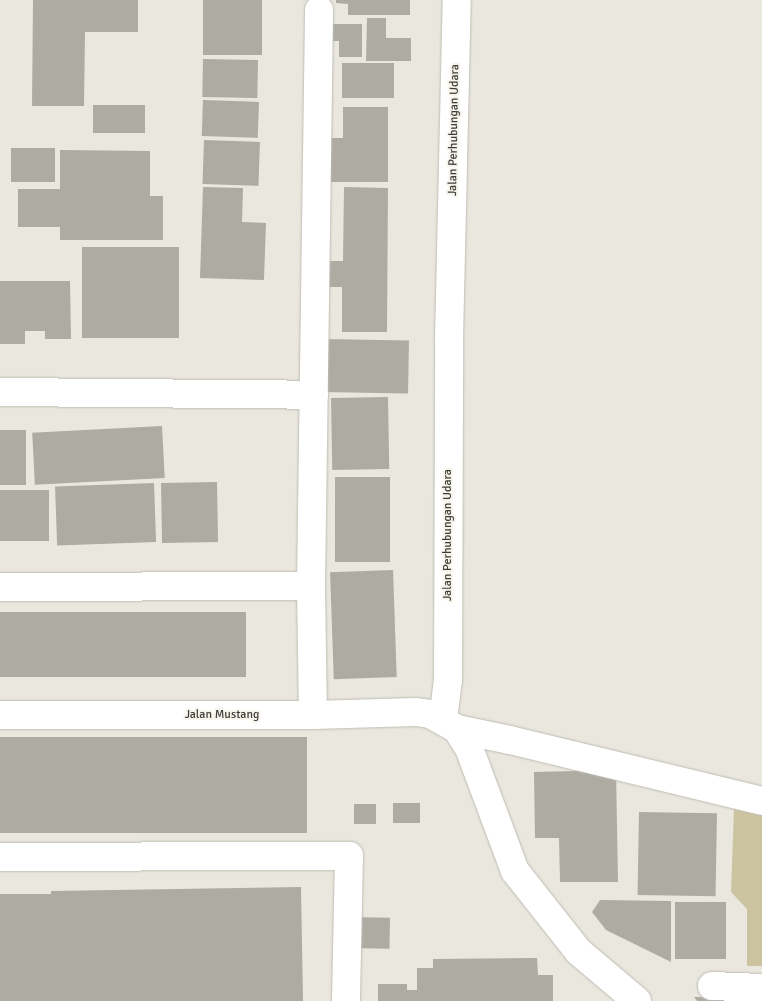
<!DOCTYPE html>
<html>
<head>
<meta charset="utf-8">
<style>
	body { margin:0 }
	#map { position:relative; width:762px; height:1001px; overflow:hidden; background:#eae8de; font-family:Signika,sans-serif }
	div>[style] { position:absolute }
	.green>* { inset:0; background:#ccc4a1 }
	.building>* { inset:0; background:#adaba2; transform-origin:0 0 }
	.roads { filter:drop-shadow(0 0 1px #bebcb3) drop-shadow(0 0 1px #bebcb3) }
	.street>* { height:28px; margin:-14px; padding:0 14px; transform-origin:14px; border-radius:14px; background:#fff }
	.secondary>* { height:28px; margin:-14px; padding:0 14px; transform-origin:14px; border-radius:14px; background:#fff }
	span { translate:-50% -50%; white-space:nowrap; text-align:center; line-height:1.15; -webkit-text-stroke:4px #f7f5eb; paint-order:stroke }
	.street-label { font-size:12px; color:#3c3c38 }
</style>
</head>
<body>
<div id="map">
	<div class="green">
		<i style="clip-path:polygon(734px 807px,762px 810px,762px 966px,747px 966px,747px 909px,731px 892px)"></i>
	</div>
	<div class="building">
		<i style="clip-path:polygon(33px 0,138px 0,138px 32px,85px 32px,84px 106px,32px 106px)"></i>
		<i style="left:203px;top:0;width:59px;height:55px"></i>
		<i style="clip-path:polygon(336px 0,410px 0,410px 15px,348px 15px,348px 4px,336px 3px)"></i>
		<i style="clip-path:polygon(367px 18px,386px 18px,386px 38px,411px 38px,411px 61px,366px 61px)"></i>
		<i style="clip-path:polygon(325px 24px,362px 24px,362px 57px,339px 57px,339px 41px,324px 41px)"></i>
		<i style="left:203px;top:59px;width:55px;height:38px;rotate:1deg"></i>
		<i style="left:342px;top:63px;width:52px;height:35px"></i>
		<i style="left:203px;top:100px;width:56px;height:36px;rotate:2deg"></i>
		<i style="left:93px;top:105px;width:52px;height:28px"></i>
		<i style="clip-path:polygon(343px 107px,388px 107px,388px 182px,328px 182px,329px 138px,343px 138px)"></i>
		<i style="left:204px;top:140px;width:56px;height:44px;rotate:2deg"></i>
		<i style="left:11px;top:148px;width:44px;height:34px"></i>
		<i style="clip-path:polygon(60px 150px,150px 151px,150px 196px,163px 196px,163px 240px,60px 240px,60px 227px,18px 227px,18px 189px,60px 189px)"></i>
		<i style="clip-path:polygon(203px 187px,243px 188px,242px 222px,266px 223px,264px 280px,200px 278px)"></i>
		<i style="clip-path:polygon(344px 187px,388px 188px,387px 332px,342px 332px,342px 287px,324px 287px,325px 261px,343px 261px)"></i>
		<i style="left:82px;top:247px;width:97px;height:91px"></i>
		<i style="clip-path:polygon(0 281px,70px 281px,71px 339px,45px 339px,45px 331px,25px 331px,25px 344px,0 344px)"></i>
		<i style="left:324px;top:339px;width:85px;height:53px;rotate:1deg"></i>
		<i style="left:388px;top:397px;width:72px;height:57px;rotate:89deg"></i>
		<i style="left:162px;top:426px;width:52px;height:130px;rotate:87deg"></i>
		<i style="left:0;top:430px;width:26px;height:55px"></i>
		<i style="left:335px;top:477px;width:55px;height:85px"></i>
		<i style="left:217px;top:482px;width:60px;height:56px;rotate:89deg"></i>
		<i style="left:154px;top:483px;width:59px;height:99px;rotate:88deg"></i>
		<i style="left:0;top:490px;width:49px;height:51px"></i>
		<i style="left:393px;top:570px;width:107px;height:63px;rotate:88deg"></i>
		<i style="left:0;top:612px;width:246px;height:65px"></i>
		<i style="left:307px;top:737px;width:96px;height:307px;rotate:90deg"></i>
		<i style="clip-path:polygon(616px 770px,618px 882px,560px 882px,559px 838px,535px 838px,534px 772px)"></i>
		<i style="left:420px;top:803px;width:20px;height:27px;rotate:90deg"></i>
		<i style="left:354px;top:804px;width:22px;height:20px"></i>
		<i style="left:639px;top:812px;width:78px;height:83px;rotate:1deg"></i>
		<i style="clip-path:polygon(301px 887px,303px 1001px,0 1001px,0 894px,51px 894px,51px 891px)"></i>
		<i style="clip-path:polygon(600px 900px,671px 901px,671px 962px,606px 930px,592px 912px)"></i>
		<i style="left:675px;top:902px;width:51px;height:57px"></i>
		<i style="left:349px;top:917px;width:41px;height:31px;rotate:1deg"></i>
		<i style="clip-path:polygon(537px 958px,538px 975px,553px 975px,553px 1001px,378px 1001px,378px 984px,407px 984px,407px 990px,417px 990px,417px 968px,433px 968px,433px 959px)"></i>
		<i style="clip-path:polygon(694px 997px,762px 998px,762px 1001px,697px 1001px)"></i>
	</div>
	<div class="roads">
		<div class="street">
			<i style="left:0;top:392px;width:314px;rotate:0.5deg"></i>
			<i style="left:0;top:587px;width:311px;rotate:-0.2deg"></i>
			<i style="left:313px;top:715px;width:129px;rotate:-90.9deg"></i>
			<i style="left:311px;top:586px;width:576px;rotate:-89.2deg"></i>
			<i style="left:443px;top:720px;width:39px;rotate:-83deg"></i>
			<i style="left:448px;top:681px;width:341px;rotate:-89.8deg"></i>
			<i style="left:449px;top:340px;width:340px;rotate:-88.7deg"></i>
			<i style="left:457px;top:729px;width:54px;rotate:11.7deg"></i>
			<i style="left:510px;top:740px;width:259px;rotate:13.6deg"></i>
			<i style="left:0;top:857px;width:349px;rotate:-0.2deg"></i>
			<i style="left:349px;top:856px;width:145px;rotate:91.2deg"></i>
			<i style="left:712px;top:986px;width:50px;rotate:2.3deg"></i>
		</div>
		<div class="secondary">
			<i style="left:0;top:715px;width:313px"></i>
			<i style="left:313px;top:715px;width:103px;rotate:-1.7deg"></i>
			<i style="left:416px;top:712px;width:14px;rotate:8deg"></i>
			<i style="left:430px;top:714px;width:31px;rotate:29deg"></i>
			<i style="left:457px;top:729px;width:22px;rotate:58deg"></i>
			<i style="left:469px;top:748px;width:131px;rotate:69.5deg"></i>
			<i style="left:515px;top:871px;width:103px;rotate:51.7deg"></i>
			<i style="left:579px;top:952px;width:76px;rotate:40.2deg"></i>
		</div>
	</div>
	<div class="street-label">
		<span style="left:454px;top:130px;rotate:-89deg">Jalan Perhubungan Udara</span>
		<span style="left:448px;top:535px;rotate:-90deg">Jalan Perhubungan Udara</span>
		<span style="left:222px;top:715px">Jalan Mustang</span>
	</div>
</div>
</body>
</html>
